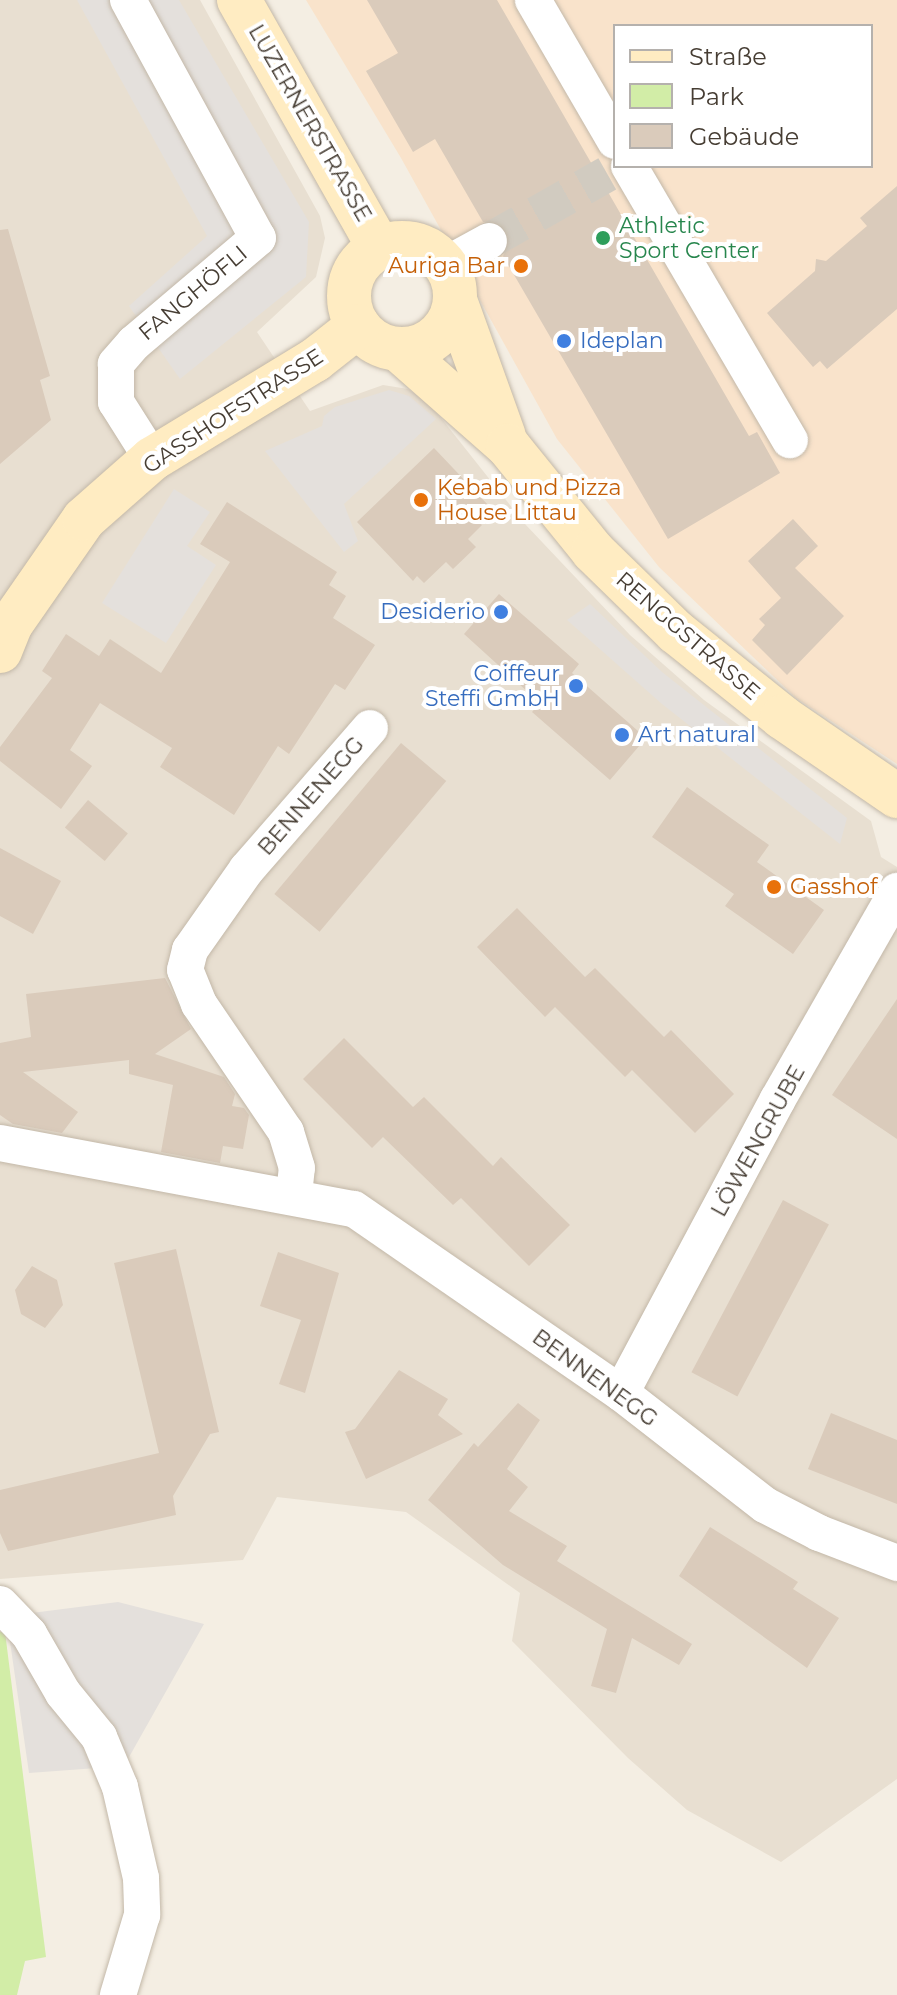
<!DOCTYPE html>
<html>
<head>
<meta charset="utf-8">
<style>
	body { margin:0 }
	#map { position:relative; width:897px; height:1995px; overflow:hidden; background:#f4eee3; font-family:Montserrat,sans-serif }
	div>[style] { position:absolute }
	.residential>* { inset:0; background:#e8dfd1 }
	.commercial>* { inset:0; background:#f9e3cb }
	.green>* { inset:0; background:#d2eda7 }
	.parking>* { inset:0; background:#e4e0dc }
	.building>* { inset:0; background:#dacbbb; transform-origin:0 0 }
	.street-tunnel>* { height:36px; margin-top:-18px; transform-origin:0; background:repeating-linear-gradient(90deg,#d1cbc0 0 36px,transparent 0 54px) }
	.roads { filter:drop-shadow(0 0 2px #c3b8a8) drop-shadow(0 0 2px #c3b8a8) }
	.street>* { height:36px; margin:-18px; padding:0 18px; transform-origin:18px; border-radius:18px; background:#fff }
	.secondary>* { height:44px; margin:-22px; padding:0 22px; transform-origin:22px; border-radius:22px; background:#ffecc2 }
	.secondary>.ring { margin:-22px; padding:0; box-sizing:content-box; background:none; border:44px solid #ffecc2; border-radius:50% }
	.dots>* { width:22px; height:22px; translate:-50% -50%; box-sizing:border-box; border:4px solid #fff; border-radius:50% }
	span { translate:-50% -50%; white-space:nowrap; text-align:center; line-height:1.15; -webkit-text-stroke:8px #fff; paint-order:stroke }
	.street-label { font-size:22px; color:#463d33 }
	.leisure-label { font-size:22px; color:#27864d }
	.left { translate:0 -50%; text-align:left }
	.food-label { font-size:22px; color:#c56008 }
	.right { translate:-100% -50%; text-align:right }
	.shop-label { font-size:22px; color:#366cbe }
	.legend { position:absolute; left:613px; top:24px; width:260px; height:144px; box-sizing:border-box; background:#fff; border:2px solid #b5b1ad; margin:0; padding:10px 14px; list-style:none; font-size:24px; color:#463d33 }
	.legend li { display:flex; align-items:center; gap:16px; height:40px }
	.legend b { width:40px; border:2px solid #b5b1ad }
</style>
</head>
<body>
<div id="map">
	<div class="residential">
		<i style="clip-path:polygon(0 0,200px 0,320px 216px,325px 238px,316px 277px,257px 332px,310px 411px,383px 385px,408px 389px,430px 404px,525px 524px,630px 635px,704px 700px,871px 821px,881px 857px,897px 867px,897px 1779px,781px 1862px,687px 1810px,628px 1758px,512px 1641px,520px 1593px,406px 1512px,277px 1497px,243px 1560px,0 1579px)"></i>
	</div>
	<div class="commercial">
		<i style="clip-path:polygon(evenodd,306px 0,897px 0,897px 764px,796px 698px,659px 567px,557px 439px,401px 158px,306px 0,615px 26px,871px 26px,871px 166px,615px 166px,615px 26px)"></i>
	</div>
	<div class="green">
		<i style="clip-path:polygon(0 1632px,5px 1632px,46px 1957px,25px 1961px,17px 1995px,0 1995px)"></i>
	</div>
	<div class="parking">
		<i style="clip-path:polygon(77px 0,179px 0,309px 222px,306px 277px,180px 379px,129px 306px,207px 236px)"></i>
		<i style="clip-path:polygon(389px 390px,409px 396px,436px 419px,344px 504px,358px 541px,344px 552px,265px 451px,322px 426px,324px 416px,335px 407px)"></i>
		<i style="clip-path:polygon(174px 489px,210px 512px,187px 546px,216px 565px,166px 643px,102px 603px)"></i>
		<i style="clip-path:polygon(590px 604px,662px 672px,847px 818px,840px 844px,662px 704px,567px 620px)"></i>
		<i style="clip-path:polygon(118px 1602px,204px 1624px,124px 1766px,29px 1773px,8px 1628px,0 1617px)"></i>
	</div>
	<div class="building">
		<i style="clip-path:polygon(367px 0,497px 0,749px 436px,757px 432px,780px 473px,668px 539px,503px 256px,510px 242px,507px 230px,499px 223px,483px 222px,435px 139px,413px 152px,366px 71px,398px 53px)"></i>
		<i style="clip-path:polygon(897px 186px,897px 309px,827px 369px,820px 361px,813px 367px,767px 313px,815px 271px,816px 259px,826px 261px,867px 226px,860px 218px)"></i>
		<i style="clip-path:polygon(8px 229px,50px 376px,40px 380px,51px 420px,0 464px,0 230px)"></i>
		<i style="clip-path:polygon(434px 448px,490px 507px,476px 520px,482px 525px,468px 539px,476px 547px,453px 569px,446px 562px,424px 583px,417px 576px,413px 581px,357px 522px)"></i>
		<i style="clip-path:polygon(227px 502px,337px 572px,329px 585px,346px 596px,333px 618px,375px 645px,345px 690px,335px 684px,289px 754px,278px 746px,234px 815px,160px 767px,172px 748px,100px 703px,70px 750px,92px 766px,61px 809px,0 761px,0 747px,52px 678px,42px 671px,66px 634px,99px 656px,110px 639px,161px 673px,230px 562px,200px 544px)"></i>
		<i style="clip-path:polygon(793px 519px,818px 546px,795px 568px,844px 616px,787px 675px,752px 640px,765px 625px,759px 619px,781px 598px,748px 561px)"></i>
		<i style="clip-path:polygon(499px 594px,579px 664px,572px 673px,646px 738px,610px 780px,532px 712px,540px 703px,464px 634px)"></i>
		<i style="left:401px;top:743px;width:59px;height:197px;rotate:40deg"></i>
		<i style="clip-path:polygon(687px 787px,769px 845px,757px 862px,824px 910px,793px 954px,725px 906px,734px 894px,652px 837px)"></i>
		<i style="left:88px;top:800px;width:52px;height:36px;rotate:40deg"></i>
		<i style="clip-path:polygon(0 848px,61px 881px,33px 934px,0 916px)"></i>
		<i style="clip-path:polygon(517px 908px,585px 977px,595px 968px,664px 1037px,671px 1030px,734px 1094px,695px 1133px,632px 1070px,625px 1077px,555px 1007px,545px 1017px,477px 947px)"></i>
		<i style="clip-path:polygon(165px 978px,191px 1029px,155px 1054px,224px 1077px,235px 1094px,232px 1106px,244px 1108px,249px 1115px,243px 1149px,223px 1146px,220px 1163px,161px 1152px,173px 1085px,129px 1074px,129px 1060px,23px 1072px,78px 1112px,62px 1133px,13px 1124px,0 1115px,0 1043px,31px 1037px,26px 994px)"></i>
		<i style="clip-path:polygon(897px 999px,897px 1139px,832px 1095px)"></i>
		<i style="clip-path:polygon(344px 1038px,413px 1107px,424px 1097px,493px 1166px,501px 1157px,570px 1225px,529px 1266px,461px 1198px,453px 1205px,383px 1137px,372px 1148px,303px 1079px)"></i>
		<i style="left:783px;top:1200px;width:52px;height:195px;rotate:28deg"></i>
		<i style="clip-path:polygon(176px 1249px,219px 1432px,210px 1434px,173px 1496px,176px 1515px,8px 1551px,0 1533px,0 1490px,159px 1453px,114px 1263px)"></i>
		<i style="clip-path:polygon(278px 1252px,339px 1273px,305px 1393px,279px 1384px,301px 1320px,260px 1306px)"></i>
		<i style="clip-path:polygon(32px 1266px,57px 1280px,63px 1305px,45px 1328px,21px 1314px,15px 1290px)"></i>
		<i style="clip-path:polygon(399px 1370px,448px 1399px,438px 1415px,463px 1434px,366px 1479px,345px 1432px,355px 1429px)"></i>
		<i style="clip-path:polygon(518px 1403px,540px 1420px,507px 1469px,528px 1487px,509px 1511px,567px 1546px,557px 1561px,692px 1644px,679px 1665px,632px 1638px,616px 1693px,591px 1686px,607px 1629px,503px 1565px,428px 1500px,474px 1443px,478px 1447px)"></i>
		<i style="clip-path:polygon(831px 1413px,897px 1440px,897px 1504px,808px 1469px)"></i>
		<i style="clip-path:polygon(710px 1527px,798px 1582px,793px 1589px,839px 1618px,807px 1668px,679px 1576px)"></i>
	</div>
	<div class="street-tunnel">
		<i style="left:489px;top:241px;width:136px;rotate:-29.6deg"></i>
	</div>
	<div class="roads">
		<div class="street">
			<i style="left:128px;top:0;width:271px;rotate:61.4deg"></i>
			<i style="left:258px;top:238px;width:162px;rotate:139.7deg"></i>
			<i style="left:134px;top:343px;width:28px;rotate:131deg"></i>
			<i style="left:116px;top:364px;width:38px;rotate:90deg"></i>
			<i style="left:116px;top:402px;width:67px;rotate:57.7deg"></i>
			<i style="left:533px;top:0;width:163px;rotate:59.8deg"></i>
			<i style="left:629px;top:166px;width:318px;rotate:59.6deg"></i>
			<i style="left:445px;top:265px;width:50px;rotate:-28.6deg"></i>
			<i style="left:0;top:1143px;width:360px;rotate:10.6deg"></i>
			<i style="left:354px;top:1209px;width:324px;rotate:34.6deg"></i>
			<i style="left:621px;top:1393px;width:182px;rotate:37.9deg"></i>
			<i style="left:765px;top:1505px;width:61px;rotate:27.4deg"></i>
			<i style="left:819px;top:1533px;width:84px;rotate:21deg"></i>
			<i style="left:294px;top:1195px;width:27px;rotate:-84deg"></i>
			<i style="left:297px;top:1168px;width:38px;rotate:-107deg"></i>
			<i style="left:286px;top:1132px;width:155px;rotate:-124.2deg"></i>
			<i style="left:199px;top:1004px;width:37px;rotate:-112deg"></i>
			<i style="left:185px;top:970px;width:21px;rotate:-76deg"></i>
			<i style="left:190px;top:950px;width:99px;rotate:-54.9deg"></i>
			<i style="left:247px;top:869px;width:187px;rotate:-48.9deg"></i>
			<i style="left:621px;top:1393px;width:333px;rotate:-61.9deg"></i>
			<i style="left:778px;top:1099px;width:240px;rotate:-60.2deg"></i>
			<i style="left:0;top:1604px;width:42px;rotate:46deg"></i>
			<i style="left:29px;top:1634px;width:68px;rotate:60deg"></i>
			<i style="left:63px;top:1693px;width:57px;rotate:50.7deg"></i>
			<i style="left:99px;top:1737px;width:54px;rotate:67.2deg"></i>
			<i style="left:120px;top:1787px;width:93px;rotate:77deg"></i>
			<i style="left:141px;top:1878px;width:37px;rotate:88deg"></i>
			<i style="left:142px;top:1915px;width:84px;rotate:106.7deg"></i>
		</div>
		<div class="secondary">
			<i style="left:239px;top:0;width:284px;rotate:60.5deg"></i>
			<i class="ring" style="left:349px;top:243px;width:62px;height:62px"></i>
			<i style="left:456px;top:303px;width:141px;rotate:70.2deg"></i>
			<i style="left:398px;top:349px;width:147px;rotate:41.4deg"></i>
			<i style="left:508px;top:446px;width:135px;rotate:51deg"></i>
			<i style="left:593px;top:551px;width:116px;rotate:44.3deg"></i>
			<i style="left:676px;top:632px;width:136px;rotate:38.7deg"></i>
			<i style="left:782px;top:717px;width:140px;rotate:34.5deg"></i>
			<i style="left:0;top:651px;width:29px;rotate:-68deg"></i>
			<i style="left:11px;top:624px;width:128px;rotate:-55.2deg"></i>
			<i style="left:84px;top:519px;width:91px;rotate:-41.4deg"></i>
			<i style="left:152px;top:459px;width:191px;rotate:-31.3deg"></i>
			<i style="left:315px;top:360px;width:55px;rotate:-38.3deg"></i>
		</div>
	</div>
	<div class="dots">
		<i style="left:603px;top:238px;background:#2e9e5b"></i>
		<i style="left:521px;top:266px;background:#e8710a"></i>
		<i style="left:564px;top:341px;background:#3f7fe0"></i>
		<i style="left:421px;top:500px;background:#e8710a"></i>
		<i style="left:501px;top:612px;background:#3f7fe0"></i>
		<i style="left:576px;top:686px;background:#3f7fe0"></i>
		<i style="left:622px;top:735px;background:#3f7fe0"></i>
		<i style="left:774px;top:887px;background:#e8710a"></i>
	</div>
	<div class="street-label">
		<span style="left:310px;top:123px;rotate:60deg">LUZERNERSTRASSE</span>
		<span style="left:193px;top:293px;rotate:-40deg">FANGHÖFLI</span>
		<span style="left:233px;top:411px;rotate:-33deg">GASSHOFSTRASSE</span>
		<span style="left:688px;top:636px;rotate:41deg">RENGGSTRASSE</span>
		<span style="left:311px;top:796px;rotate:-49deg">BENNENEGG</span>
		<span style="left:758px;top:1141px;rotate:-61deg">LÖWENGRUBE</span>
		<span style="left:595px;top:1378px;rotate:36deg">BENNENEGG</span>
	</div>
	<div class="leisure-label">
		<span class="left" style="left:619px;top:238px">Athletic<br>Sport Center</span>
	</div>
	<div class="food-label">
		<span class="right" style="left:505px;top:266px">Auriga Bar</span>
		<span class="left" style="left:437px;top:500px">Kebab und Pizza<br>House Littau</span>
		<span class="left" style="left:790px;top:887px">Gasshof</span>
	</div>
	<div class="shop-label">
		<span class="left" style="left:580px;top:341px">Ideplan</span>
		<span class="right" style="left:485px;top:612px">Desiderio</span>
		<span class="right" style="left:560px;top:686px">Coiffeur<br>Steffi GmbH</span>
		<span class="left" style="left:638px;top:735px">Art natural</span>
	</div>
	<ul class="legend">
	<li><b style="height:10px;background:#ffecc2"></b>Straße</li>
	<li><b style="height:22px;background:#d2eda7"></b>Park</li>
	<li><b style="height:22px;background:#dacbbb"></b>Gebäude</li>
	</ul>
</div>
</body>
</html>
